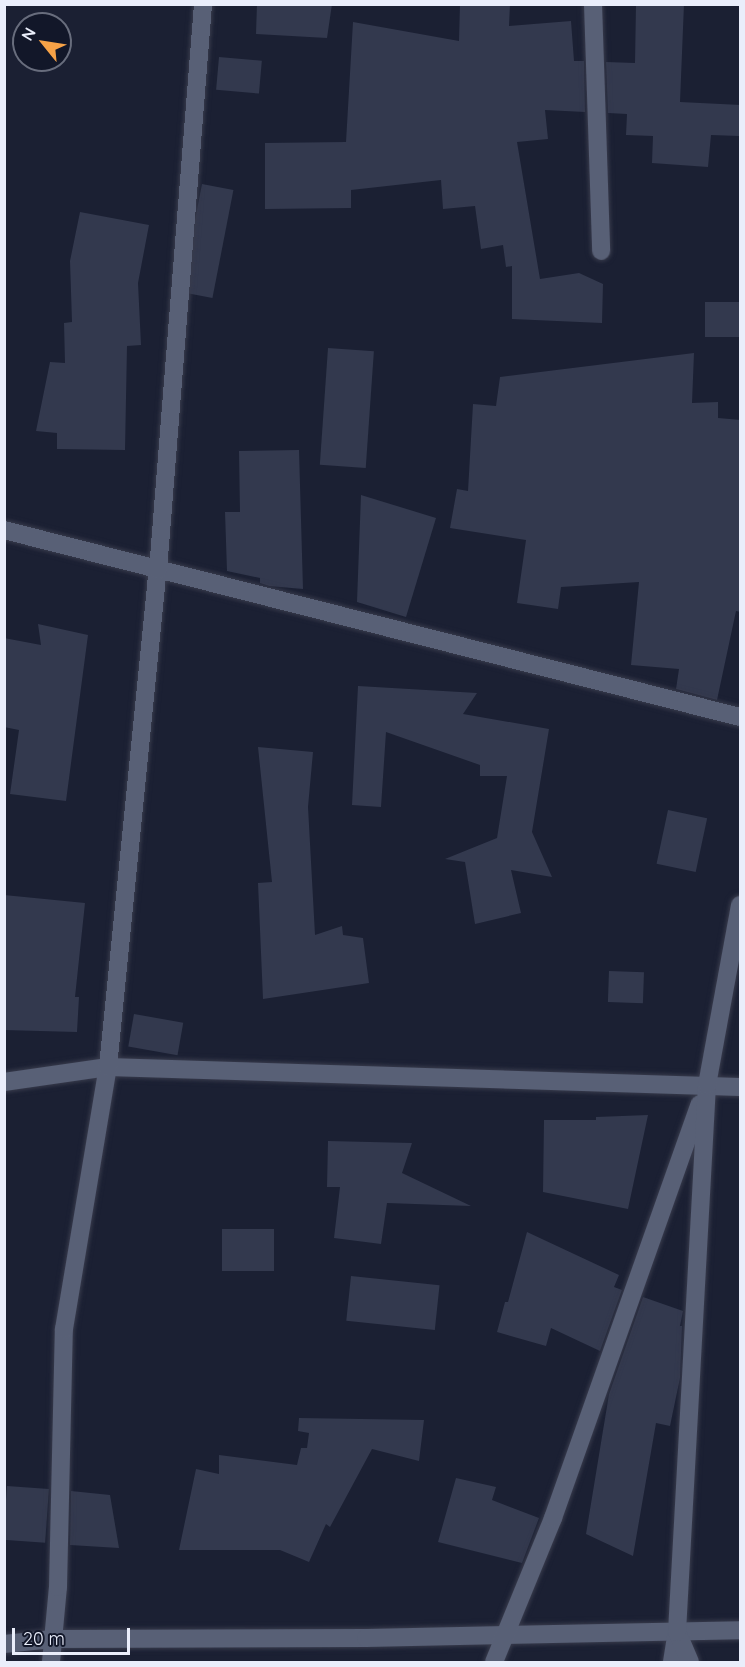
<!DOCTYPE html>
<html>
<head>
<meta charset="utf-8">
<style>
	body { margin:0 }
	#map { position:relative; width:745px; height:1667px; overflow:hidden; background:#1b2033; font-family:Quicksand,sans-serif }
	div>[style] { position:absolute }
	.building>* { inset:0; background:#33394e; transform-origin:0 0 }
	.roads { filter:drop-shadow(0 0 2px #383b4c) drop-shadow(0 0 2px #383b4c) }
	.minor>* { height:18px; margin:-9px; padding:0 9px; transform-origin:9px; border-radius:9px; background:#586076 }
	span { translate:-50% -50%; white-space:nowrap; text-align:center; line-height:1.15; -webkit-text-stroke:4.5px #121729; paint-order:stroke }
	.frame { position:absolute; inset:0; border:6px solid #eaeefb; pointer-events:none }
	.north { position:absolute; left:12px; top:12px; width:60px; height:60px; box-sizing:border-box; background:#121729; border:2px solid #686d7d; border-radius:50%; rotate:300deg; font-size:16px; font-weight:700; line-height:24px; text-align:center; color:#eaeefb }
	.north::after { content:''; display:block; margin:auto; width:21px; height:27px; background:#f6a247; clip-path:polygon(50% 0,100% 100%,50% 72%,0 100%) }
	.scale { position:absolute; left:12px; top:1628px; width:118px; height:27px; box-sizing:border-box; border:3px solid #eaeefb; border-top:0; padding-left:8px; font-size:18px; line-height:21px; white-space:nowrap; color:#eaeefb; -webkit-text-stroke:4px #121729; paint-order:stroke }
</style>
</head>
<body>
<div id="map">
	<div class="building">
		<i style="clip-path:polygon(257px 4px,332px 4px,327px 38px,256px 34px)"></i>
		<i style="clip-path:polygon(460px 4px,510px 4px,509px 26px,571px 21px,574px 61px,584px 61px,585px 112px,545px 110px,548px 139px,517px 142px,540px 279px,579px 273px,603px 284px,602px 323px,512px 319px,512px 266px,506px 267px,503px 245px,481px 249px,475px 206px,443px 209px,441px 180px,351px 190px,351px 208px,265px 209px,265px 143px,346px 142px,353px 22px,459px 41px)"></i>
		<i style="clip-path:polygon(636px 4px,684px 4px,680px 102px,741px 105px,739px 136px,711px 135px,708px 167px,652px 163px,653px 136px,626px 135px,627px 114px,608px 113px,606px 62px,635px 63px)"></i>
		<i style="left:219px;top:57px;width:43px;height:33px;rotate:5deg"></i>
		<i style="left:202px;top:184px;width:32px;height:110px;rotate:11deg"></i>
		<i style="clip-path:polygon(80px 212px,149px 225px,138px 283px,141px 345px,127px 346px,125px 450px,57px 449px,57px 433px,36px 431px,50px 362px,65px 363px,64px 323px,72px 322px,70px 261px)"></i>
		<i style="left:705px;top:302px;width:36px;height:35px"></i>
		<i style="left:328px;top:348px;width:46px;height:117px;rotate:4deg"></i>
		<i style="clip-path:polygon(694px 353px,692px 403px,718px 402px,718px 418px,741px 420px,741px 612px,736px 611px,717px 700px,676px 689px,679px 669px,631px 665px,639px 582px,561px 587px,558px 609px,517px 603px,526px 540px,450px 528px,457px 489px,468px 491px,473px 404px,496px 406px,500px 377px)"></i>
		<i style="clip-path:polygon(299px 450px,303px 589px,269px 586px,260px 583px,260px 578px,227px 571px,225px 512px,240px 512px,239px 451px)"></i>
		<i style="clip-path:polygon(361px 495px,436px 518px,406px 617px,357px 602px)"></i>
		<i style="clip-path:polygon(38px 624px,88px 635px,66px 801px,10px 794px,19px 730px,4px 727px,4px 638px,41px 645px)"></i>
		<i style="clip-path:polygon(358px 686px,477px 693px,463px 714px,549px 729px,532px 832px,552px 877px,511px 870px,521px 913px,475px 924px,465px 862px,445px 859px,497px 838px,507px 776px,480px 776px,480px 765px,386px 732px,381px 807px,352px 805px)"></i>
		<i style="clip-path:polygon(258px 747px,313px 752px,308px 807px,315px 935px,342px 926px,343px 935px,363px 938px,369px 983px,263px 999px,258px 883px,272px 882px)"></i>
		<i style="left:668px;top:810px;width:40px;height:55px;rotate:12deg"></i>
		<i style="clip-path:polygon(4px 895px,85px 903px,75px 997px,79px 997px,77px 1032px,4px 1030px)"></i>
		<i style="left:609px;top:971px;width:35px;height:31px;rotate:2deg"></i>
		<i style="left:134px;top:1014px;width:50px;height:33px;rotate:10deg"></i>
		<i style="clip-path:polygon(648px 1115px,628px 1209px,543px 1192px,544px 1120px,596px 1120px,596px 1117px)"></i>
		<i style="clip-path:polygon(328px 1141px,412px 1143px,402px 1173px,471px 1206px,387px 1203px,381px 1244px,334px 1238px,340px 1187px,327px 1187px)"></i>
		<i style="left:222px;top:1229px;width:52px;height:42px"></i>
		<i style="clip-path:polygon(527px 1232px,619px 1275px,614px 1287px,622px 1290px,600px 1351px,551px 1328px,546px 1346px,497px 1332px,505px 1302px,508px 1302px)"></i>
		<i style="left:351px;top:1276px;width:89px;height:45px;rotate:6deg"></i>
		<i style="clip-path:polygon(643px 1297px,683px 1311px,680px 1326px,682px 1326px,680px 1378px,670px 1426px,656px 1423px,633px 1556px,586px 1534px,609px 1394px)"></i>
		<i style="clip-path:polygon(299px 1418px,424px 1420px,419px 1461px,372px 1449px,330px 1527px,326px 1524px,309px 1562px,280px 1550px,179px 1550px,196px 1469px,219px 1474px,219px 1455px,297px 1465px,301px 1448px,307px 1448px,309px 1433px,298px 1431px)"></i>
		<i style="clip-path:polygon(456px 1478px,496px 1487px,492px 1500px,539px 1518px,522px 1563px,438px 1542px)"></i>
		<i style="left:7px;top:1486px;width:42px;height:54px;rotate:4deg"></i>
		<i style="clip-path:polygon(71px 1491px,110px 1495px,119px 1548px,70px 1545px)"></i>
	</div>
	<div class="roads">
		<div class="minor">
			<i style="left:593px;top:4px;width:247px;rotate:88.1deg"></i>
			<i style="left:4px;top:530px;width:759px;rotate:14.26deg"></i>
			<i style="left:4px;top:1082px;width:105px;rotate:-8.2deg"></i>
			<i style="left:108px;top:1067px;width:632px;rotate:1.81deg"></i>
			<i style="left:4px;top:1644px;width:49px;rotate:-5.8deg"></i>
			<i style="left:53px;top:1639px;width:313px;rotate:-0.2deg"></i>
			<i style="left:366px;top:1638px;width:374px;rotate:-1.2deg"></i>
			<i style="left:51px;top:1662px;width:75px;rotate:-84.7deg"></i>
			<i style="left:58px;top:1587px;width:258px;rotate:-88.7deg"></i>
			<i style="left:64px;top:1329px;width:266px;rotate:-80.5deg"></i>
			<i style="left:108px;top:1067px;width:500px;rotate:-84.3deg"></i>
			<i style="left:158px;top:570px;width:568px;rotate:-85.45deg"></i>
			<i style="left:494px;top:1662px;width:156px;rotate:-67.7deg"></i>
			<i style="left:553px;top:1518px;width:439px;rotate:-70.5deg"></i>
			<i style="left:672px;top:1662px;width:30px;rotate:-81deg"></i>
			<i style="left:690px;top:1662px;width:33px;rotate:-113deg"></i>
			<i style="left:677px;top:1632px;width:548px;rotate:-86.86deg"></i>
			<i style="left:707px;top:1085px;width:183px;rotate:-79.6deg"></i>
		</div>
	</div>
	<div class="frame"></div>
	<div class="north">N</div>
	<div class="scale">20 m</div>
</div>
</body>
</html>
